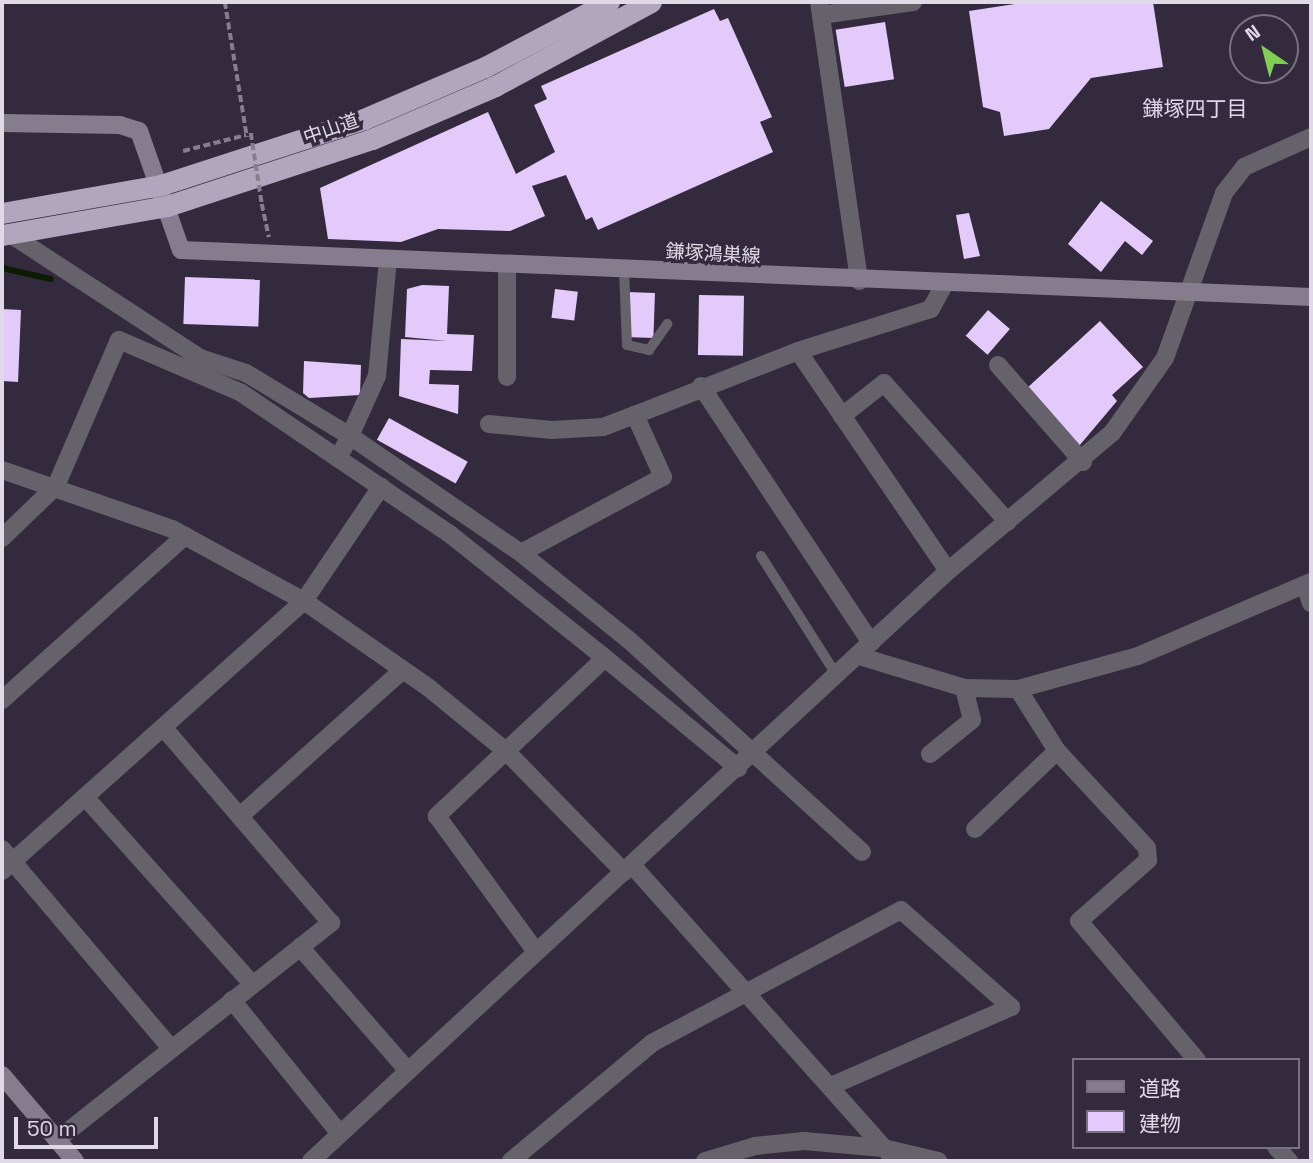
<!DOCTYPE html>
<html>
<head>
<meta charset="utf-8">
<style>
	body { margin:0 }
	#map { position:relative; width:1313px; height:1163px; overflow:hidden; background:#342a3d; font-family:"Space Grotesk","Noto Sans JP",sans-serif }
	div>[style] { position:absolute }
	.stream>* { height:6px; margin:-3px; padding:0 3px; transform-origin:3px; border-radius:3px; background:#0b1c03 }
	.building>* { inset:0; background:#e4cafb; transform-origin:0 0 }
	.path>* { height:3.5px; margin-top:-1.75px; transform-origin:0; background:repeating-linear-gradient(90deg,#867e8e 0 7px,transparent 0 10.5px) }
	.lane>* { height:10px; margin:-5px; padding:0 5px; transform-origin:5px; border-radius:5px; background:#66626b }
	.street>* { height:18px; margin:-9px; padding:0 9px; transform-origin:9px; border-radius:9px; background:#66626b }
	.secondary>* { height:18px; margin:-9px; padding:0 9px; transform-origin:9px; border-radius:9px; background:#857d8d }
	.highway>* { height:21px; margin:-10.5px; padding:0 10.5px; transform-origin:10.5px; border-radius:10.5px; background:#b2a6be }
	.path-bridge>* { height:3.5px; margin-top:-1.75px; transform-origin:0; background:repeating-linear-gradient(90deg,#867e8e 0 7px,transparent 0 10.5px) }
	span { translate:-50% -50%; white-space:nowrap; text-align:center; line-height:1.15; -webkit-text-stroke:7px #342a3d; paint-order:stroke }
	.street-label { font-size:19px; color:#e0dae7 }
	.neighbourhood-label { font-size:21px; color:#e1d4ed }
	.frame { position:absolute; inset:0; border:4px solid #e0dae7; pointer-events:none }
	.legend { position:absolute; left:1072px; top:1058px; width:228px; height:91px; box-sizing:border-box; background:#342a3d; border:2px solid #797081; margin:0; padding:9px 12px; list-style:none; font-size:21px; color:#e0dae7 }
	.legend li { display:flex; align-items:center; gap:14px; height:35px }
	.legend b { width:35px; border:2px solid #797081 }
	.north { position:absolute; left:1229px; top:14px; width:70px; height:70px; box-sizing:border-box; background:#342a3d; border:2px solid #797081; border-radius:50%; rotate:325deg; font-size:19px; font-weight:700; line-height:28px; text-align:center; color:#e0dae7 }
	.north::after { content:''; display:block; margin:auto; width:24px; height:32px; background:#7fd052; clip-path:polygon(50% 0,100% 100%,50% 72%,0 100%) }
	.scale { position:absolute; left:14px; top:1117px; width:144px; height:32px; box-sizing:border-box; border:4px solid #e0dae7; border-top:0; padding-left:9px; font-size:21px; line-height:24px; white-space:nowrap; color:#e0dae7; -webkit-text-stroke:5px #342a3d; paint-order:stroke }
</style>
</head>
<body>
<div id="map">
	<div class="stream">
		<i style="left:2px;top:268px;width:50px;rotate:12.7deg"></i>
	</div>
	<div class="building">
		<i style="clip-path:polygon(1027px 2px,1153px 2px,1163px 67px,1091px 78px,1049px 129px,1004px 136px,1000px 112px,983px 107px,969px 11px)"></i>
		<i style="clip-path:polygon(714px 9px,720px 21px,728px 18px,772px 117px,760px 122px,773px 152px,598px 230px,592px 217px,586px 220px,566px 175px,532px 186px,545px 216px,510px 231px,438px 229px,401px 242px,328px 239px,320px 188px,488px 112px,516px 174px,555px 152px,534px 105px,547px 99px,541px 86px)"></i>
		<i style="left:885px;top:22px;width:58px;height:50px;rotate:81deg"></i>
		<i style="clip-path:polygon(1101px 201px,1153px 241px,1142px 255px,1125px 241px,1101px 272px,1068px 244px)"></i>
		<i style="clip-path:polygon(969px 213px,980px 256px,964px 259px,956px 215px)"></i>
		<i style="left:185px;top:277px;width:75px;height:47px;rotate:2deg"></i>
		<i style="clip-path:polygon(422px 285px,449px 286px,447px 334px,474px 335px,472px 371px,430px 370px,429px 384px,459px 385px,458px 414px,399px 396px,401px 339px,447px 341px,405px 337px,407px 289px)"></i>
		<i style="left:555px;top:289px;width:23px;height:29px;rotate:7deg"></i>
		<i style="left:627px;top:292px;width:28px;height:45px;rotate:2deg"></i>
		<i style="left:699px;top:295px;width:45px;height:60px;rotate:1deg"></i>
		<i style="clip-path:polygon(2px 309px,21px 310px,18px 382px,2px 381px)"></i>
		<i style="left:988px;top:310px;width:29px;height:34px;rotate:41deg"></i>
		<i style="clip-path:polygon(1100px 321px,1143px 367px,1112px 395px,1117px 401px,1079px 446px,1026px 389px)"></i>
		<i style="clip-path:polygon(304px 361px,361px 365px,360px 395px,309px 398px,303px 393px)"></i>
		<i style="left:389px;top:418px;width:90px;height:25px;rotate:29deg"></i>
	</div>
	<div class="path">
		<i style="left:225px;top:2px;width:137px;rotate:80.7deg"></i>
		<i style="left:183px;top:151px;width:65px;rotate:-14.3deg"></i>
		<i style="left:262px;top:204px;width:34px;rotate:78deg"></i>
	</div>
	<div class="lane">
		<i style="left:624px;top:270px;width:75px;rotate:87.7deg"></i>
		<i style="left:627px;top:345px;width:23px;rotate:13deg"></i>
		<i style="left:649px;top:350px;width:32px;rotate:-55deg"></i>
		<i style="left:761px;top:556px;width:140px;rotate:57.6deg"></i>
	</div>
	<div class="street">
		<i style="left:819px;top:2px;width:282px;rotate:81.8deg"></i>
		<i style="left:821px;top:15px;width:93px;rotate:-8deg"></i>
		<i style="left:10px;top:234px;width:227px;rotate:33.1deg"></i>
		<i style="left:200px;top:358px;width:48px;rotate:18.1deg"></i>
		<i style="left:246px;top:373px;width:122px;rotate:31.2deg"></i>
		<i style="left:350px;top:436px;width:66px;rotate:-65.8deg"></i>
		<i style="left:377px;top:376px;width:117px;rotate:-84.6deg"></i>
		<i style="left:943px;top:287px;width:25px;rotate:119deg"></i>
		<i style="left:931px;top:309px;width:139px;rotate:162.5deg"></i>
		<i style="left:798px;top:351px;width:266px;rotate:55.7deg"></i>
		<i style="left:998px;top:365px;width:129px;rotate:48.8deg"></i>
		<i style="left:507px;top:377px;width:112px;rotate:-90deg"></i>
		<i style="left:701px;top:386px;width:308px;rotate:56.5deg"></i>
		<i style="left:842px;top:416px;width:53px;rotate:-38.2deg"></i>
		<i style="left:884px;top:383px;width:186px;rotate:48.3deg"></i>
		<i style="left:489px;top:424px;width:63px;rotate:5.4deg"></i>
		<i style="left:552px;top:430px;width:51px;rotate:-3.4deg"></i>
		<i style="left:603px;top:427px;width:34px;rotate:-21deg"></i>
		<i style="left:338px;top:458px;width:25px;rotate:-61deg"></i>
		<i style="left:350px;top:436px;width:207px;rotate:34.4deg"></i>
		<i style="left:521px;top:553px;width:139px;rotate:38.9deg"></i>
		<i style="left:629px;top:640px;width:315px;rotate:42.3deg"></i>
		<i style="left:2px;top:470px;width:180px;rotate:19.1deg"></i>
		<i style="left:172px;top:529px;width:150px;rotate:28.6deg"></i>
		<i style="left:304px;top:601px;width:152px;rotate:34.8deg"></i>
		<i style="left:429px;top:688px;width:99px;rotate:39.3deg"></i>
		<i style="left:506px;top:751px;width:169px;rotate:45.7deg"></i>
		<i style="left:2px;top:538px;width:75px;rotate:-43.9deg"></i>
		<i style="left:56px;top:486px;width:159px;rotate:-66.7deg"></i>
		<i style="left:119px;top:340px;width:132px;rotate:23.3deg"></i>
		<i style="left:240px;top:392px;width:255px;rotate:34.1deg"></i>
		<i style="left:451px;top:535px;width:197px;rotate:38.6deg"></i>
		<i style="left:605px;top:658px;width:231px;rotate:136.8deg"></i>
		<i style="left:437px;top:816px;width:165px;rotate:53.9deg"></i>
		<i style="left:521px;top:553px;width:161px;rotate:-28.2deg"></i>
		<i style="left:663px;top:477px;width:68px;rotate:-114.3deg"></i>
		<i style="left:635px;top:415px;width:175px;rotate:-21.4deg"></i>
		<i style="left:1305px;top:585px;width:19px;rotate:72deg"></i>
		<i style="left:859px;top:656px;width:110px;rotate:16.9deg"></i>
		<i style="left:964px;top:688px;width:54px;rotate:1.1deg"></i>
		<i style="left:1018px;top:689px;width:124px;rotate:-15.4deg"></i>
		<i style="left:1138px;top:656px;width:188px;rotate:-23.2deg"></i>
		<i style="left:605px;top:658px;width:173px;rotate:39.6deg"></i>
		<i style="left:1018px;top:689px;width:73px;rotate:57.8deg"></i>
		<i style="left:1057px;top:751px;width:132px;rotate:47.1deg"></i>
		<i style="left:1147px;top:848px;width:12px;rotate:85deg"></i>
		<i style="left:1148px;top:860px;width:92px;rotate:138.5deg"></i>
		<i style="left:1079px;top:921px;width:182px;rotate:49.7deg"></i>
		<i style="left:2px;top:700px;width:246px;rotate:-41.9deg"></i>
		<i style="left:930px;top:754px;width:54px;rotate:-39deg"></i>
		<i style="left:972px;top:720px;width:33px;rotate:-104deg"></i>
		<i style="left:85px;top:797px;width:251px;rotate:48.2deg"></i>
		<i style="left:240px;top:816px;width:219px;rotate:-41.9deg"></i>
		<i style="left:975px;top:829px;width:113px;rotate:-43.6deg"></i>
		<i style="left:2px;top:849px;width:261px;rotate:49.7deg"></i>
		<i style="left:632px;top:865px;width:397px;rotate:48.3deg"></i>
		<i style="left:2px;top:871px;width:405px;rotate:-41.8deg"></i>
		<i style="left:304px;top:601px;width:138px;rotate:-56deg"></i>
		<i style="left:300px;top:947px;width:164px;rotate:48.9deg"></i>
		<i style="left:232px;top:1000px;width:172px;rotate:51.1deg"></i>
		<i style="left:57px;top:1140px;width:350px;rotate:-38.4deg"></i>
		<i style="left:331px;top:923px;width:258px;rotate:-130.6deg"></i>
		<i style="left:1276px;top:1147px;width:19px;rotate:47deg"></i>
		<i style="left:311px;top:1161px;width:868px;rotate:-42.81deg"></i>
		<i style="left:948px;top:571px;width:214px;rotate:-40.1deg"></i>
		<i style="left:1112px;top:433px;width:92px;rotate:-54.8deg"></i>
		<i style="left:1165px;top:358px;width:175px;rotate:-70.3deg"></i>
		<i style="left:1224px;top:193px;width:33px;rotate:-52deg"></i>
		<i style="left:1244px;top:167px;width:73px;rotate:-24.1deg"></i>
		<i style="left:511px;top:1161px;width:184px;rotate:-39.9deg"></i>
		<i style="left:652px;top:1043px;width:282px;rotate:-28.1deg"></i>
		<i style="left:901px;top:910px;width:147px;rotate:41.4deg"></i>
		<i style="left:1011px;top:1007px;width:197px;rotate:156.3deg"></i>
		<i style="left:705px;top:1161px;width:52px;rotate:-16.7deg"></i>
		<i style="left:755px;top:1146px;width:49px;rotate:-5.8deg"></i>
		<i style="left:804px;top:1141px;width:79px;rotate:5.1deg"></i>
		<i style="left:883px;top:1148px;width:57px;rotate:13.3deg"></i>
	</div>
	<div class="secondary">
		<i style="left:2px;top:123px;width:118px;rotate:1deg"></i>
		<i style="left:120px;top:125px;width:20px;rotate:18deg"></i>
		<i style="left:139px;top:131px;width:126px;rotate:70.6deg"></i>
		<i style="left:181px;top:250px;width:1131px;rotate:2.38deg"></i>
		<i style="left:2px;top:1075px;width:113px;rotate:49.7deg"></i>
	</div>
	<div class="highway">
		<i style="left:2px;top:213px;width:161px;rotate:-10deg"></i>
		<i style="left:161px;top:185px;width:213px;rotate:-18deg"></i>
		<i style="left:364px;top:119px;width:132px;rotate:-23.3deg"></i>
		<i style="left:485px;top:67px;width:140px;rotate:-27.7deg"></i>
		<i style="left:2px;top:235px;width:168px;rotate:-10deg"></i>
		<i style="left:167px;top:206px;width:216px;rotate:-18.1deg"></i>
		<i style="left:372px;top:139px;width:134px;rotate:-23.3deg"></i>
		<i style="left:495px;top:86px;width:177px;rotate:-28.3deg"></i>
	</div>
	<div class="path-bridge">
		<i style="left:251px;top:133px;width:72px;rotate:81.2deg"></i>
	</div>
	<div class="street-label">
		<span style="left:331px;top:129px;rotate:-19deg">中山道</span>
		<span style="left:713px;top:254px;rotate:3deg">鎌塚鴻巣線</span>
	</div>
	<div class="neighbourhood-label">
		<span style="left:1195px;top:109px">鎌塚四丁目</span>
	</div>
	<div class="frame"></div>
	<ul class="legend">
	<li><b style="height:9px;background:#857d8d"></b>道路</li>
	<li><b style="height:19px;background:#e4cafb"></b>建物</li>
	</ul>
	<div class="north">N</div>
	<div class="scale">50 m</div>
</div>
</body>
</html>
